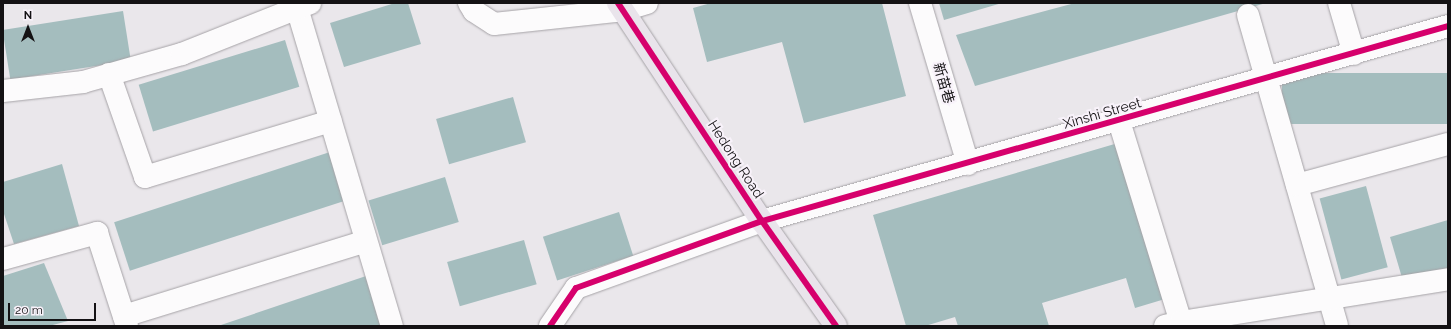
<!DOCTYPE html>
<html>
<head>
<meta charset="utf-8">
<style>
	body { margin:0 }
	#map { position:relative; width:1451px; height:329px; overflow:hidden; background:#eae7eb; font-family:Raleway,"Noto Sans SC",sans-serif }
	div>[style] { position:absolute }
	.building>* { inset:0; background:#a4bdbe; transform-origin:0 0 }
	.roads { filter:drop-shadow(0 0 1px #a6a3a7) drop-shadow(0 0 1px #a6a3a7) }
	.minor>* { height:22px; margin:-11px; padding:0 11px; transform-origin:11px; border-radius:11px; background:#fcfbfc }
	.major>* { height:22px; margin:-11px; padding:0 11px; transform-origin:11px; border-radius:11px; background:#e9e4eb }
	.cycleway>* { height:6px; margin:-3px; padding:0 3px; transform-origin:3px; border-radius:3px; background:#d6006c }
	span { translate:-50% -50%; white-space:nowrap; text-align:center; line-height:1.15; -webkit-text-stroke:4px #f8f2fa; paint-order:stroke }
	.street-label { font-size:14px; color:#141214 }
	.frame { position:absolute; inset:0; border:4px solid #141214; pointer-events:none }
	.north { position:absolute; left:8px; top:8px; width:40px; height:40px; -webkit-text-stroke:3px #f8f2fa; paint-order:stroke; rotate:0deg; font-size:11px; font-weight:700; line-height:16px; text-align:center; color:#141214 }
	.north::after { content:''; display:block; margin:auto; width:14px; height:18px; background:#141214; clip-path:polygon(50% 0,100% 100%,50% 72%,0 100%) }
	.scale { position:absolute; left:8px; top:303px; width:88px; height:18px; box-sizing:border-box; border:2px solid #141214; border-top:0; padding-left:5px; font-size:12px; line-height:14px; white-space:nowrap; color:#141214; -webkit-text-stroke:3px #f8f2fa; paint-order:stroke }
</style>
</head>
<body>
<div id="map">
	<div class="building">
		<i style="clip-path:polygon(395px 3px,408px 3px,421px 44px,344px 67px,330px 23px)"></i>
		<i style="clip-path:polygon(711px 3px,882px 3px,906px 96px,804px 123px,782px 42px,707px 62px,693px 8px)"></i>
		<i style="clip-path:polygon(939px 3px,1002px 3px,944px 20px)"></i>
		<i style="clip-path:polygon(1075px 3px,1266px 3px,975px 86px,956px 35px)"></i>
		<i style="left:123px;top:11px;width:50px;height:122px;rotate:81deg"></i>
		<i style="left:285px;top:40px;width:49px;height:153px;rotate:73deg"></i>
		<i style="left:1448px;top:73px;width:51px;height:166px;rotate:90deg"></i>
		<i style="left:513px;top:97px;width:47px;height:80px;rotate:74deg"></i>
		<i style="clip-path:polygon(1118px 143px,1165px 299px,1135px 308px,1126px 278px,1042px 303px,1049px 326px,958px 326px,955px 317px,925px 326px,906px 326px,873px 215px)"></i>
		<i style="left:330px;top:152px;width:51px;height:227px;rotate:72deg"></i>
		<i style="clip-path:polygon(62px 164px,79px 226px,14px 244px,3px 211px,3px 182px)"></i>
		<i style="left:445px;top:177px;width:47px;height:80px;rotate:73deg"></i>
		<i style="left:1366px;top:186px;width:84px;height:48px;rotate:75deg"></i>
		<i style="left:619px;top:212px;width:46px;height:80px;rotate:72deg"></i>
		<i style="clip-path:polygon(1448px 220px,1448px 268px,1403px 281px,1390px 237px)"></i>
		<i style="left:524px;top:240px;width:46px;height:80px;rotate:74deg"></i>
		<i style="clip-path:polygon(44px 263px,68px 321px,49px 326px,3px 326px,3px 276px)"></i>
		<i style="clip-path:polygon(369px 275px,385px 323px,377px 326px,218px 326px)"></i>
	</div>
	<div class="roads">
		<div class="minor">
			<i style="left:469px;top:3px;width:9px;rotate:58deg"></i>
			<i style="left:474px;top:11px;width:24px;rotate:33deg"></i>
			<i style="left:494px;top:24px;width:131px;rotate:-6.1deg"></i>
			<i style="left:624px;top:10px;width:24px;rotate:-17deg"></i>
			<i style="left:920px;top:3px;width:168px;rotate:73.4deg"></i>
			<i style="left:1339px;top:3px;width:53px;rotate:73.6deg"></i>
			<i style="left:297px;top:8px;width:332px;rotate:73.4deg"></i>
			<i style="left:1248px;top:15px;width:323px;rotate:74deg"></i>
			<i style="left:109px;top:74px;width:109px;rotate:70.7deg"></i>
			<i style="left:145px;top:177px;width:194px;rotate:-16.8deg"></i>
			<i style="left:3px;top:91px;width:81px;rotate:-6.4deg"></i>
			<i style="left:83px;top:82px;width:103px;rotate:-15.8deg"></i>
			<i style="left:182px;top:54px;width:138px;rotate:-21.7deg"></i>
			<i style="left:1119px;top:121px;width:210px;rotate:72.9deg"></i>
			<i style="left:1297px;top:185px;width:156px;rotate:-15.2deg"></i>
			<i style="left:3px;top:259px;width:98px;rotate:-15.5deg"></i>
			<i style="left:97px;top:233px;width:98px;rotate:72.1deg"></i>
			<i style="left:124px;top:316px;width:253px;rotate:-17.2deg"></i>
			<i style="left:550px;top:326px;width:46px;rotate:-55.6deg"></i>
			<i style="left:576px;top:288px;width:198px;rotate:-19.8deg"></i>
			<i style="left:762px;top:221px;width:713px;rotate:-15.87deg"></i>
			<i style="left:1165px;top:326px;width:16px;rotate:-14deg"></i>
			<i style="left:1181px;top:322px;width:270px;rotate:-9.1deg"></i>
		</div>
		<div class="major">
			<i style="left:618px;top:3px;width:261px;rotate:56.6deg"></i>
			<i style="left:762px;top:221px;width:128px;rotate:54.8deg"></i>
		</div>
	</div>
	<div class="cycleway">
		<i style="left:618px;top:3px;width:261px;rotate:56.6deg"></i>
		<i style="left:762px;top:221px;width:128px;rotate:54.8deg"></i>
		<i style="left:550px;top:326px;width:46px;rotate:-55.6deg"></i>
		<i style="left:576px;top:288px;width:198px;rotate:-19.8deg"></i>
		<i style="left:762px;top:221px;width:713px;rotate:-15.87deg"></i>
	</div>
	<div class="street-label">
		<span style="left:944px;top:83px;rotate:74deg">新苗巷</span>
		<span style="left:1102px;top:113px;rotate:-16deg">Xinshi Street</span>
		<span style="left:736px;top:159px;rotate:57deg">Hedong Road</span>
	</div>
	<div class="frame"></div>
	<div class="north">N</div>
	<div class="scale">20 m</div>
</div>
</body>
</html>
